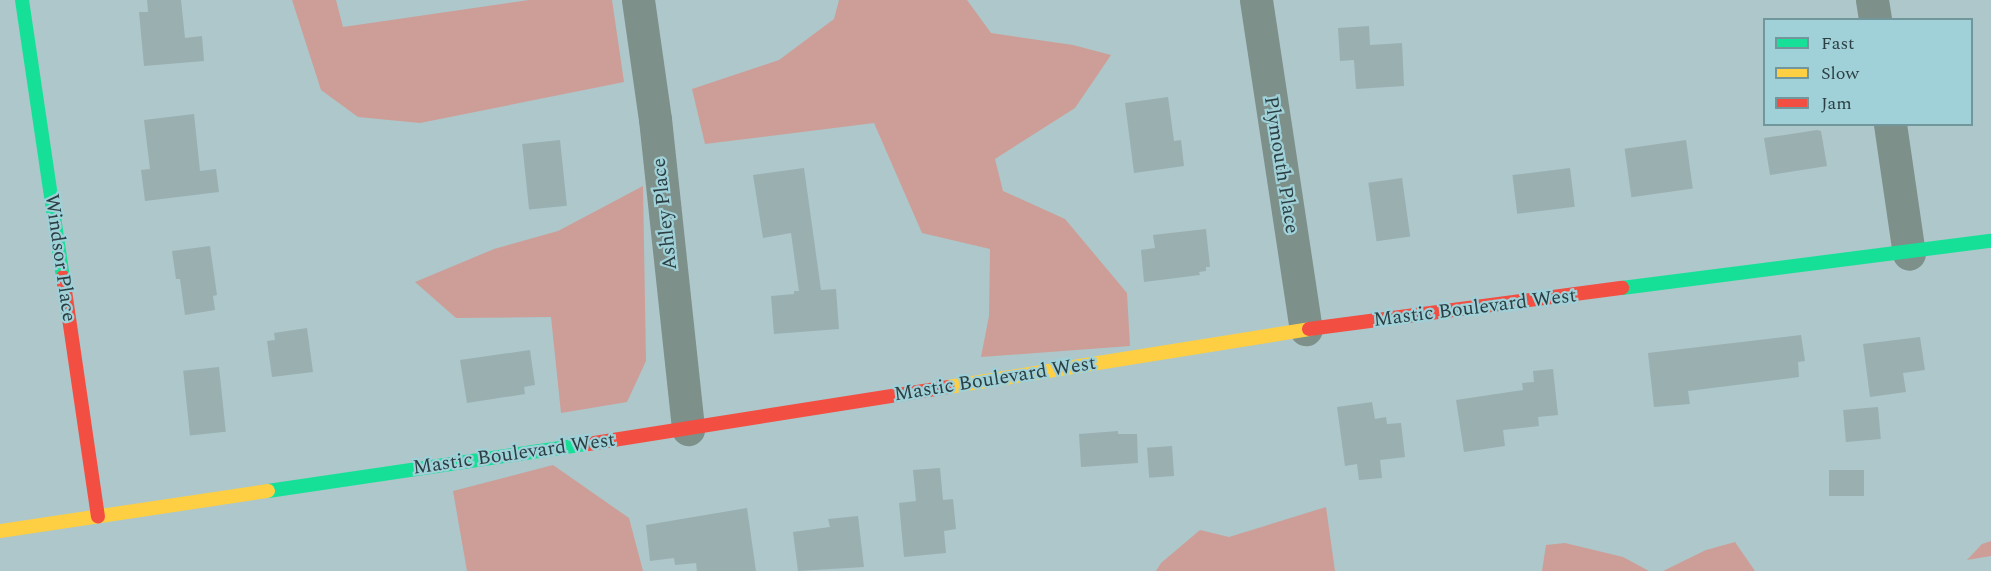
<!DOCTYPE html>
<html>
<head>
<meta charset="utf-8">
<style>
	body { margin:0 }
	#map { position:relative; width:1991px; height:571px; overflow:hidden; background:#adc7cb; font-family:Spectral,serif }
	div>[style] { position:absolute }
	.green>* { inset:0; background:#cd9e97 }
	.building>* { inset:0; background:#9aafb0; transform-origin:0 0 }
	.street>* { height:33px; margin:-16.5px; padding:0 16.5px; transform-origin:16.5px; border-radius:16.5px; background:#7d908a }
	.fast>* { height:14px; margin:-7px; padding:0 7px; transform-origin:7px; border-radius:7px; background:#16e098 }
	.slow>* { height:14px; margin:-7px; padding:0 7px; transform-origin:7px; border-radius:7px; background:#ffcf43 }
	.jam>* { height:14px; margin:-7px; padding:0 7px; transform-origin:7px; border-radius:7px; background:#f24e42 }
	span { translate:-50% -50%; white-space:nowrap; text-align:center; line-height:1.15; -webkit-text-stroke:4.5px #a0d0d8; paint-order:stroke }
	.street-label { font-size:20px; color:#2b3f42 }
	.legend { position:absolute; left:1763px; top:18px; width:210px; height:108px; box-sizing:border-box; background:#a0d0d8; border:2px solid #71969c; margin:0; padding:8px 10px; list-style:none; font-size:18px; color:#2b3f42 }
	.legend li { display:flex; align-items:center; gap:12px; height:30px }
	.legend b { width:30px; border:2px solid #71969c }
</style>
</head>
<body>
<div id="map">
	<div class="green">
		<i style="clip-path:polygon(292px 0,336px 0,343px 27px,529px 0,612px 0,624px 82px,420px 123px,358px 117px,321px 90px)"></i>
		<i style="clip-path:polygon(839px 0,967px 0,991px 33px,1073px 45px,1111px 55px,1075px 108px,995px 159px,1003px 191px,1065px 219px,1127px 293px,1130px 346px,981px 357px,989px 316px,990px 249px,922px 233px,874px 123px,705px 144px,692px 89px,779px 60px,834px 19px)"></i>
		<i style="clip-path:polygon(643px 186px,646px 361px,627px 402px,561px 413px,551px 317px,456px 318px,415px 282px,494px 249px,558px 231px)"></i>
		<i style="clip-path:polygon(553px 465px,629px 518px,643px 571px,467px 571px,453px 491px)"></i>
		<i style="clip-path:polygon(1326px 507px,1335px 571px,1156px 571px,1161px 563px,1200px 530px,1229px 537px)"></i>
		<i style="clip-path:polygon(1991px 541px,1991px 556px,1967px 560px,1982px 544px)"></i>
		<i style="clip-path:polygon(1735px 542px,1755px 571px,1663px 571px,1706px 550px)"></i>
		<i style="clip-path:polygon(1565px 543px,1623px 557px,1649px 571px,1542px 571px,1546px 545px)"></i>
	</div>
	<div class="building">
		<i style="clip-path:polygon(147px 0,181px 0,185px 38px,202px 36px,204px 61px,144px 66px,139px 12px,148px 12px)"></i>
		<i style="clip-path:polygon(1369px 26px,1370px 45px,1402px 43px,1404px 86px,1356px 89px,1354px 60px,1340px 61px,1338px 28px)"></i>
		<i style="clip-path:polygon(1168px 97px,1174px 141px,1181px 140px,1184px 166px,1134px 173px,1125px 103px)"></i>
		<i style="clip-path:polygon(194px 114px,200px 171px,216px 169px,219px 192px,145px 201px,141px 170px,150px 169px,144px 120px)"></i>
		<i style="clip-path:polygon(1817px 130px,1821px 131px,1827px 166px,1770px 175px,1764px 138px)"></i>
		<i style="left:560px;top:140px;width:66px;height:38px;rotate:84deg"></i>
		<i style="left:1686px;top:140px;width:49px;height:62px;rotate:82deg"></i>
		<i style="clip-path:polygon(804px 168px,821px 290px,836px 289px,839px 329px,774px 334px,771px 296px,794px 294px,794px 291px,799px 291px,791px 233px,763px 238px,753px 175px)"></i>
		<i style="left:1570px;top:168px;width:39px;height:58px;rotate:83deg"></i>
		<i style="left:1402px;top:178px;width:59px;height:34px;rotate:82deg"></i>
		<i style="clip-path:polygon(1206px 229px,1210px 267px,1206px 267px,1206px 271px,1199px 272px,1200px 275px,1144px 282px,1141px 250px,1155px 248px,1153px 235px)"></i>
		<i style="clip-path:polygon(210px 246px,217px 295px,213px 296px,215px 310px,185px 315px,180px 279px,176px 279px,172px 251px)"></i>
		<i style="clip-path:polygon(307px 328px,313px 372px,272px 377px,267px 341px,275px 340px,274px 333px)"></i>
		<i style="clip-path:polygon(1801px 335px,1805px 361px,1798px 362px,1799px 377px,1688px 391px,1690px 404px,1654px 407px,1648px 353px)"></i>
		<i style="clip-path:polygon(1920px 337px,1925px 370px,1903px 373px,1906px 392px,1870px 397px,1863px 344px)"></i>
		<i style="clip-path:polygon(530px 350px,535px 385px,524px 387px,525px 394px,467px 403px,460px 360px)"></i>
		<i style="left:219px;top:367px;width:65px;height:36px;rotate:84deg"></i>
		<i style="clip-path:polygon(1553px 369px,1558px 415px,1538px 417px,1539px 426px,1503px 430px,1505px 446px,1464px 452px,1456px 400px,1523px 390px,1522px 383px,1534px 382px,1533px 371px)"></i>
		<i style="clip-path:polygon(1372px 402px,1375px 419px,1386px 417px,1387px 424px,1401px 423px,1405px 457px,1380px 460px,1382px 478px,1359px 480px,1357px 464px,1345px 466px,1337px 407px)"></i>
		<i style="left:1878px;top:407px;width:32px;height:35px;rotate:85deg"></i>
		<i style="clip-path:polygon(1118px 431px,1118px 434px,1137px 434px,1138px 463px,1081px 467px,1079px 434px)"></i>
		<i style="left:1172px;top:446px;width:30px;height:25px;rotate:86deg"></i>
		<i style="clip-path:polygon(940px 468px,943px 500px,953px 499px,956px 529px,944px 531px,946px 553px,904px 557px,899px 503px,916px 501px,913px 470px)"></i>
		<i style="left:1829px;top:470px;width:35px;height:26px"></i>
		<i style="clip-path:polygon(747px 508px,756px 571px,697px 571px,696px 563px,675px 565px,674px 558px,650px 561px,646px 525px)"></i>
		<i style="clip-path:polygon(858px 516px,864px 567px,798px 571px,793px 532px,830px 527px,828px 519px)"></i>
	</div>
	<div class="street">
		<i style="left:638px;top:0;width:120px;rotate:81.9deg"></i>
		<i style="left:655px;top:119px;width:312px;rotate:83.9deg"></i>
		<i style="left:1256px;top:0;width:333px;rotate:81.4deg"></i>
		<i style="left:1872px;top:0;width:20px;rotate:81deg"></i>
		<i style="left:1890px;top:124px;width:131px;rotate:81.7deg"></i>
	</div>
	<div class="fast">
		<i style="left:22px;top:0;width:280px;rotate:81.6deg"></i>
		<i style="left:1622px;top:288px;width:372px;rotate:-7.3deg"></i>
		<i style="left:268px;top:491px;width:323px;rotate:-8.4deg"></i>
	</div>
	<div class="slow">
		<i style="left:948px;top:387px;width:366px;rotate:-9.1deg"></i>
		<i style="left:0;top:531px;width:271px;rotate:-8.5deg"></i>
	</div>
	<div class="jam">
		<i style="left:63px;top:277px;width:242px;rotate:81.7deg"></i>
		<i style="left:1309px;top:329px;width:316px;rotate:-7.5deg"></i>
		<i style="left:588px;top:444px;width:364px;rotate:-9deg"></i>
	</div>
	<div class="street-label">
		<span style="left:1281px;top:165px;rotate:81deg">Plymouth Place</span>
		<span style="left:665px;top:214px;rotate:-96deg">Ashley Place</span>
		<span style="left:60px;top:258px;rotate:82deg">Windsor Place</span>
		<span style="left:1475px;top:308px;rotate:-7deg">Mastic Boulevard West</span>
		<span style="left:995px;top:379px;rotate:-9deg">Mastic Boulevard West</span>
		<span style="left:514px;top:454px;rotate:-8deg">Mastic Boulevard West</span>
	</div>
	<ul class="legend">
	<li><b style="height:8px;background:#16e098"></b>Fast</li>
	<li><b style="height:8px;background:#ffcf43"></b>Slow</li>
	<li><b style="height:8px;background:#f24e42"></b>Jam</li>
	</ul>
</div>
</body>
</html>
